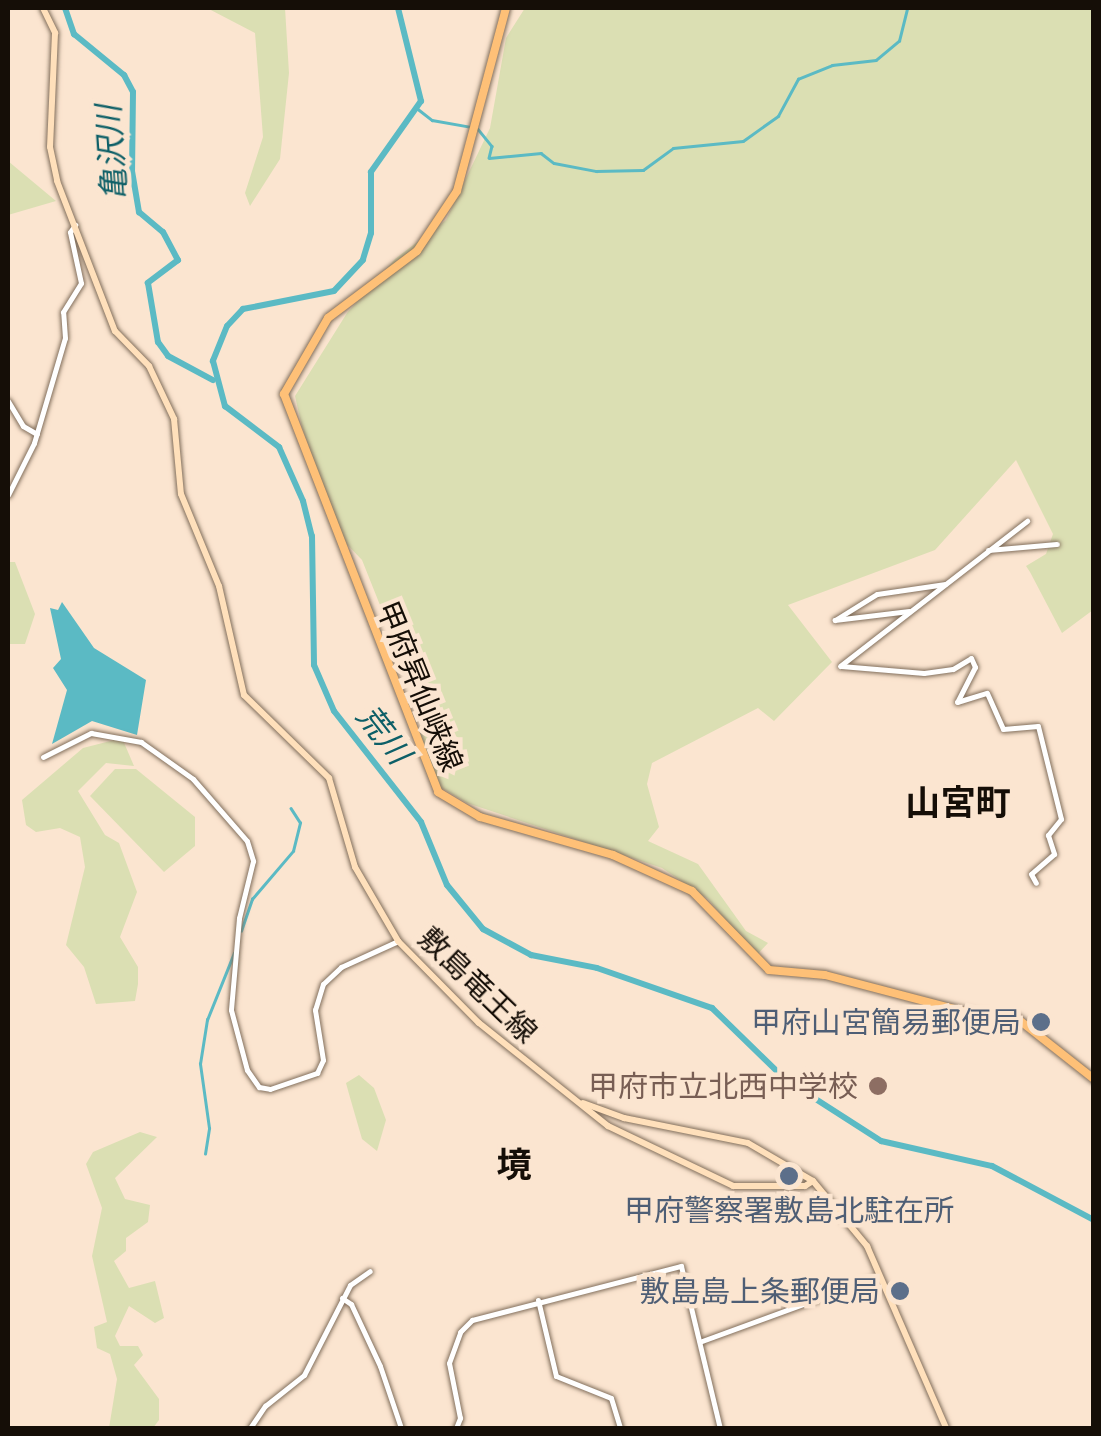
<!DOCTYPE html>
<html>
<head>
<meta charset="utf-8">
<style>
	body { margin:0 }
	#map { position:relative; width:1101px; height:1436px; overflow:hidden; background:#fbe5d0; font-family:Manrope,"Noto Sans JP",sans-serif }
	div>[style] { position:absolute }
	.green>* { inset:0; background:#dbdfb3 }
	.water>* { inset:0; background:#5bbac4 }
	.stream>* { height:2.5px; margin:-1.25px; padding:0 1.25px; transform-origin:1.25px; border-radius:1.25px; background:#5bbac4 }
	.river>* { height:6px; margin:-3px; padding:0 3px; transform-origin:3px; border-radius:3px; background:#5bbac4 }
	.roads { filter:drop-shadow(0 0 2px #826f5c) drop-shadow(0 0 2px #826f5c) }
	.tertiary>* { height:5px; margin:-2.5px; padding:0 2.5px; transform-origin:2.5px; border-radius:2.5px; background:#fff }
	.secondary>* { height:6px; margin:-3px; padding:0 3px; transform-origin:3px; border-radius:3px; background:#ffe0bb }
	.primary>* { height:8px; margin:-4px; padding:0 4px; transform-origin:4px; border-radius:4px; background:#fec077 }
	.dots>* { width:28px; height:28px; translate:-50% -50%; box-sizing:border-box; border:5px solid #fbe5d0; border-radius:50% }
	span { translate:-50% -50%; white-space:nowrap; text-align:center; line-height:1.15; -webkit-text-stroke:9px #fbe5d0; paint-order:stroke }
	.street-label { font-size:30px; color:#150e07 }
	.service-label { font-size:30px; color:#4e5e75 }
	.right { translate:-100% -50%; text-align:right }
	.education-label { font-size:30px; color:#785e54 }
	.water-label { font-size:32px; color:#0d5f67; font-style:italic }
	.quarter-label { font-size:35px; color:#150e07; font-weight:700 }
	.frame { position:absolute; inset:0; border:10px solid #150e07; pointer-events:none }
</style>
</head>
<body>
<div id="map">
	<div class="green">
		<i style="clip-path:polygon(207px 8px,285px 8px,289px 73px,280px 159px,250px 206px,245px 193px,263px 137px,255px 33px)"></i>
		<i style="clip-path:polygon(525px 8px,1093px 8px,1093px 610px,1062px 633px,1030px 572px,1026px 566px,1046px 554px,1053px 534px,1016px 460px,935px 550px,788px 605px,832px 662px,774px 721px,758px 708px,652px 763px,647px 784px,659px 827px,648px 841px,698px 864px,746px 931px,768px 943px,756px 956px,708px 899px,662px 868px,467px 803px,440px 787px,421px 736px,419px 703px,362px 560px,339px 536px,302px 427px,295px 396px,347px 313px,395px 259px,446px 220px,490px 128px,506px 38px)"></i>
		<i style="clip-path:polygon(8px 161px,56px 201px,8px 215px)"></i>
		<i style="clip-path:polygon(8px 562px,15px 562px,35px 614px,25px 644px,8px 644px)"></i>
		<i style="clip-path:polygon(122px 738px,134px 766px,106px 763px,78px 791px,105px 835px,119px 843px,137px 892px,120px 937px,138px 967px,138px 984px,135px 1001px,96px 1004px,84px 967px,66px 945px,85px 867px,80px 837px,60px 828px,36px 832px,26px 825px,22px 800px,83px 748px)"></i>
		<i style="clip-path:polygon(115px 769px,136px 769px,195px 817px,195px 846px,164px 872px,90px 796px)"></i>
		<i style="clip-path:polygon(359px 1075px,374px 1088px,386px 1120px,377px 1151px,362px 1139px,349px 1094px,346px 1083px)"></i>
		<i style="clip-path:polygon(140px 1132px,157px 1137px,115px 1178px,125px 1199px,150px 1205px,148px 1222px,126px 1238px,126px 1251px,114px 1261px,129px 1288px,155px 1281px,164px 1318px,155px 1323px,129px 1306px,115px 1336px,120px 1346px,138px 1346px,143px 1355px,134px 1365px,159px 1399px,159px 1420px,153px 1428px,109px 1428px,117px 1379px,110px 1354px,97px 1348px,94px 1327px,107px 1322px,92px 1256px,102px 1208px,86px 1164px,93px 1152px)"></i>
	</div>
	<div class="water">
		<i style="clip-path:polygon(62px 602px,94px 648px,146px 680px,137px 735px,92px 721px,52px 744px,67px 690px,53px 668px,61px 659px,50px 608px,58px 610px)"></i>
	</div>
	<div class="stream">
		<i style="left:418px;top:109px;width:18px;rotate:38deg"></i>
		<i style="left:432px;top:120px;width:39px;rotate:10deg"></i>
		<i style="left:478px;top:129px;width:22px;rotate:51deg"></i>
		<i style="left:492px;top:146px;width:12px;rotate:104deg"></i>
		<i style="left:489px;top:158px;width:52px;rotate:-5.5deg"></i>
		<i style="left:541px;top:153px;width:16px;rotate:38deg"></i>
		<i style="left:554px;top:163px;width:43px;rotate:10.8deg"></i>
		<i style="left:596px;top:171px;width:47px;rotate:-1.2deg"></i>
		<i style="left:643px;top:170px;width:37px;rotate:-36deg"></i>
		<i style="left:673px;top:148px;width:70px;rotate:-5.7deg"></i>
		<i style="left:743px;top:141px;width:43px;rotate:-35.5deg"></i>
		<i style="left:778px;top:116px;width:42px;rotate:-61.6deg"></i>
		<i style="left:798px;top:79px;width:37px;rotate:-22deg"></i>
		<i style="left:832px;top:65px;width:44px;rotate:-6.5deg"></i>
		<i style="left:876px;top:60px;width:30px;rotate:-40deg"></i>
		<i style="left:899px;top:41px;width:34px;rotate:-76deg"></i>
		<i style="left:241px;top:931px;width:34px;rotate:-71deg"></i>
		<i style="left:252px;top:899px;width:63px;rotate:-49.5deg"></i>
		<i style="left:293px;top:851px;width:29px;rotate:-76deg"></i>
		<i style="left:300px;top:823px;width:17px;rotate:-123deg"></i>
		<i style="left:205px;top:1154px;width:26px;rotate:-81deg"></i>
		<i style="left:209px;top:1128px;width:65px;rotate:-98deg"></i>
		<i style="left:200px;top:1064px;width:45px;rotate:-81deg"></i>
		<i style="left:207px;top:1020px;width:72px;rotate:-68.1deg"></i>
		<i style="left:1094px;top:1239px;width:23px;rotate:90deg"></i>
	</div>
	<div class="river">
		<i style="left:65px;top:8px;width:28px;rotate:71deg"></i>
		<i style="left:74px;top:34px;width:65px;rotate:39.4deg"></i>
		<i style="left:124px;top:75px;width:19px;rotate:62deg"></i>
		<i style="left:133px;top:92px;width:79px;rotate:90.7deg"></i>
		<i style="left:132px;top:171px;width:42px;rotate:80.3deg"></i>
		<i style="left:139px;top:212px;width:31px;rotate:40deg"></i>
		<i style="left:163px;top:232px;width:32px;rotate:62deg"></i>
		<i style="left:178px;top:260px;width:38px;rotate:143deg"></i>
		<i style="left:148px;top:283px;width:60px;rotate:80.4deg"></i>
		<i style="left:158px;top:342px;width:17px;rotate:54deg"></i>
		<i style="left:168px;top:356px;width:51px;rotate:28.1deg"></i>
		<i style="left:398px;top:8px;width:96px;rotate:76.1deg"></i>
		<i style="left:421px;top:101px;width:87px;rotate:125.2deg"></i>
		<i style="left:371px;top:172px;width:61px;rotate:90deg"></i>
		<i style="left:371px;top:233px;width:28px;rotate:107deg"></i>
		<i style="left:363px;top:260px;width:42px;rotate:133.1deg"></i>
		<i style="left:334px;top:291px;width:93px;rotate:168.8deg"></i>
		<i style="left:243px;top:309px;width:23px;rotate:133deg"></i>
		<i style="left:227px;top:326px;width:38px;rotate:112deg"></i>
		<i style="left:213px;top:361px;width:47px;rotate:75.1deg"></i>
		<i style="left:225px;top:406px;width:68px;rotate:37.2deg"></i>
		<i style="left:279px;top:447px;width:59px;rotate:66deg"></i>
		<i style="left:303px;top:501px;width:36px;rotate:76deg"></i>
		<i style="left:312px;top:536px;width:129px;rotate:89.1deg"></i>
		<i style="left:314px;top:665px;width:50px;rotate:66.5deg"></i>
		<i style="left:334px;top:711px;width:141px;rotate:51.9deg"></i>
		<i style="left:421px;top:822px;width:68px;rotate:67.6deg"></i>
		<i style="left:447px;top:885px;width:57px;rotate:50.7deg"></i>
		<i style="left:483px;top:929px;width:55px;rotate:28.4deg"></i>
		<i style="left:531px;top:955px;width:67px;rotate:11.1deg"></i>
		<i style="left:597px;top:968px;width:122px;rotate:19.2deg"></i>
		<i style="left:712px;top:1008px;width:103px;rotate:44.2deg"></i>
		<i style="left:786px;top:1080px;width:113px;rotate:32.7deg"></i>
		<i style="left:881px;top:1141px;width:114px;rotate:12.7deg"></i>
		<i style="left:992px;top:1166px;width:115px;rotate:27.9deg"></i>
	</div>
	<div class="roads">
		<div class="tertiary">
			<i style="left:8px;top:401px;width:29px;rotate:59deg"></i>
			<i style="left:23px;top:426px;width:16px;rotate:30deg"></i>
			<i style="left:8px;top:495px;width:58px;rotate:-63.4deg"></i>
			<i style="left:34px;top:443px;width:109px;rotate:-73.6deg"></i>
			<i style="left:65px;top:338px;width:26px;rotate:-94deg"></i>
			<i style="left:63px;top:312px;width:34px;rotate:-58deg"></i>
			<i style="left:81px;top:283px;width:52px;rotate:-102.2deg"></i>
			<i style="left:70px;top:232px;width:9px;rotate:-54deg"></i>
			<i style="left:988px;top:550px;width:69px;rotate:-5deg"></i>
			<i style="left:909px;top:611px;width:75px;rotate:173.1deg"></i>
			<i style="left:835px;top:620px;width:49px;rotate:-31.8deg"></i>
			<i style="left:877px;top:594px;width:69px;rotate:-8.4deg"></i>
			<i style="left:840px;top:666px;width:237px;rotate:-37.8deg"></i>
			<i style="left:841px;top:666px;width:83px;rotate:4.8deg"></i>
			<i style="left:924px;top:673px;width:29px;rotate:-8deg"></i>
			<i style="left:953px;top:669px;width:21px;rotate:-31deg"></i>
			<i style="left:971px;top:658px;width:10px;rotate:66deg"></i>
			<i style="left:975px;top:667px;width:39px;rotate:117deg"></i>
			<i style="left:957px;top:702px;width:31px;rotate:-17deg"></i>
			<i style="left:987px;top:693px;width:39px;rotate:66deg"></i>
			<i style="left:1003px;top:729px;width:35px;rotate:-5deg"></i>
			<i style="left:1038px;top:726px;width:96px;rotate:76.1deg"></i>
			<i style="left:1061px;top:819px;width:21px;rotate:129deg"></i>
			<i style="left:1048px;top:835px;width:20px;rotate:72deg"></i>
			<i style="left:1054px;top:854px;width:30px;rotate:139deg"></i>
			<i style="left:1031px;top:874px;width:10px;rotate:61deg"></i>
			<i style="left:43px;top:757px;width:54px;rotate:-26.6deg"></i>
			<i style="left:91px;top:733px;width:51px;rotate:10.2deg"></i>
			<i style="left:141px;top:742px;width:64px;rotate:35.4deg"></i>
			<i style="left:193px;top:779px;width:82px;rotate:48.9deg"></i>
			<i style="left:247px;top:841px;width:21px;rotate:73deg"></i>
			<i style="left:253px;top:861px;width:59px;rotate:103.8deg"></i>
			<i style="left:239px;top:918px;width:92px;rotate:95deg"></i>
			<i style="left:231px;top:1010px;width:62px;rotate:75.1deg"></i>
			<i style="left:247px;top:1070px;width:21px;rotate:55deg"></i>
			<i style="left:259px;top:1087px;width:11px;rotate:10deg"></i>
			<i style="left:270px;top:1089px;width:50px;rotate:-18.8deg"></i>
			<i style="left:317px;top:1073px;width:14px;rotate:-65deg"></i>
			<i style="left:323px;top:1060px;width:51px;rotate:-99.1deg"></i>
			<i style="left:315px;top:1010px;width:27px;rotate:-73deg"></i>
			<i style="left:323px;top:984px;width:25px;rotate:-43deg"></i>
			<i style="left:341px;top:967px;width:63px;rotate:-24.5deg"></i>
			<i style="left:342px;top:1298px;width:11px;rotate:34deg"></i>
			<i style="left:351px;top:1304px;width:68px;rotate:64.9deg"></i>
			<i style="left:380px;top:1366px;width:65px;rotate:71.3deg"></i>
			<i style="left:538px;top:1300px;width:78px;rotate:76.7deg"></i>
			<i style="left:556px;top:1376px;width:59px;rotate:21.8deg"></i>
			<i style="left:611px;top:1398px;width:31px;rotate:73deg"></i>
			<i style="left:702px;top:1341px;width:189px;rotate:-20.1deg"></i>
			<i style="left:250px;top:1428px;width:27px;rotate:-56deg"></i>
			<i style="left:265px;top:1406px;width:50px;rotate:-38.5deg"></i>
			<i style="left:304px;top:1375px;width:101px;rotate:-62.9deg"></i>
			<i style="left:350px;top:1285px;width:24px;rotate:-35deg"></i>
			<i style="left:456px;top:1428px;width:11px;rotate:-68deg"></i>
			<i style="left:460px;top:1418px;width:56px;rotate:-101.3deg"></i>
			<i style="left:449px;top:1363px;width:33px;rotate:-70deg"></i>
			<i style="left:460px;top:1332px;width:17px;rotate:-45deg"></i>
			<i style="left:472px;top:1320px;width:216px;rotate:-14.5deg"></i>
			<i style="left:681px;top:1266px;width:167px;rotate:76.5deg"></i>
		</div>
		<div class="secondary">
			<i style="left:43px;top:8px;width:28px;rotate:64deg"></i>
			<i style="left:55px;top:33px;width:114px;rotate:92.5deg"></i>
			<i style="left:50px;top:147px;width:35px;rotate:78deg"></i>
			<i style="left:57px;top:181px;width:161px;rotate:68.9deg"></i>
			<i style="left:115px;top:331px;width:49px;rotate:45.8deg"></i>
			<i style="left:149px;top:366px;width:59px;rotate:64.7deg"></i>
			<i style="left:174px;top:419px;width:75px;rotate:84.7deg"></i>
			<i style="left:181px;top:494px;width:100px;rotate:67.6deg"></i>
			<i style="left:219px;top:586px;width:112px;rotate:77.1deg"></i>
			<i style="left:244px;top:695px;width:119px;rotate:44.3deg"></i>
			<i style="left:329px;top:778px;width:93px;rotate:73.7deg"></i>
			<i style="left:355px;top:867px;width:86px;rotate:59.8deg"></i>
			<i style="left:398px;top:941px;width:115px;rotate:45.4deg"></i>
			<i style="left:479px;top:1023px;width:165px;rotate:38.6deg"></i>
			<i style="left:608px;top:1126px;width:139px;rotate:25.6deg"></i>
			<i style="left:733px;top:1186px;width:72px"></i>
			<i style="left:805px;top:1186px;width:9px;rotate:-32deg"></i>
			<i style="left:813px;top:1181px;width:85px;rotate:50.3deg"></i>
			<i style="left:867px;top:1246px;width:198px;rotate:66.5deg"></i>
			<i style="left:583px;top:1103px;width:44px;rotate:20.1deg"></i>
			<i style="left:624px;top:1118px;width:126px;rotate:11.4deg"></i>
			<i style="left:748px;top:1143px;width:75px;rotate:30.3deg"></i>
		</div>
		<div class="primary">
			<i style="left:506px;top:8px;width:189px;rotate:105deg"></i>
			<i style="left:457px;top:191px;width:72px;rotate:123.7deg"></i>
			<i style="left:417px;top:251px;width:111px;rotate:143deg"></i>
			<i style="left:328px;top:318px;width:88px;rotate:120.1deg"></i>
			<i style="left:284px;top:394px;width:427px;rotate:68.8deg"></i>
			<i style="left:438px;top:792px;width:49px;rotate:30.8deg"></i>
			<i style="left:480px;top:817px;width:138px;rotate:15.9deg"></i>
			<i style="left:613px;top:855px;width:87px;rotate:24.5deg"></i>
			<i style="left:692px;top:891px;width:110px;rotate:45.7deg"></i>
			<i style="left:769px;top:970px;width:56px;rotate:5.1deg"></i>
			<i style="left:825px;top:975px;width:161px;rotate:14.7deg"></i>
			<i style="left:981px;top:1016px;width:37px;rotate:5deg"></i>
			<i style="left:1018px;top:1019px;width:97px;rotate:38.3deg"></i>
		</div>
	</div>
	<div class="dots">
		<i style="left:1041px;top:1022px;background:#5c6f8a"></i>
		<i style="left:878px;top:1086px;background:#8d6e63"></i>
		<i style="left:789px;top:1176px;background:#5c6f8a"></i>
		<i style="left:900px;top:1291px;background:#5c6f8a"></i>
	</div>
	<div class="street-label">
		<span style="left:420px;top:686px;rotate:68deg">甲府昇仙峡線</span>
		<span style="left:478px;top:985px;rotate:44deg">敷島竜王線</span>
	</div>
	<div class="service-label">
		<span class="right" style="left:1021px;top:1022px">甲府山宮簡易郵便局</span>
		<span style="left:789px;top:1210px">甲府警察署敷島北駐在所</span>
		<span class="right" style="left:880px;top:1291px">敷島島上条郵便局</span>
	</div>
	<div class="education-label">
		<span class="right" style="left:858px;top:1086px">甲府市立北西中学校</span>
	</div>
	<div class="water-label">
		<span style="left:111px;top:153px;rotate:-94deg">亀沢川</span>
		<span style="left:384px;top:734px;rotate:52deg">荒川</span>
	</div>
	<div class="quarter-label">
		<span style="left:958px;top:802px">山宮町</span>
		<span style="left:514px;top:1164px">境</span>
	</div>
	<div class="frame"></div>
</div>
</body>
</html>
